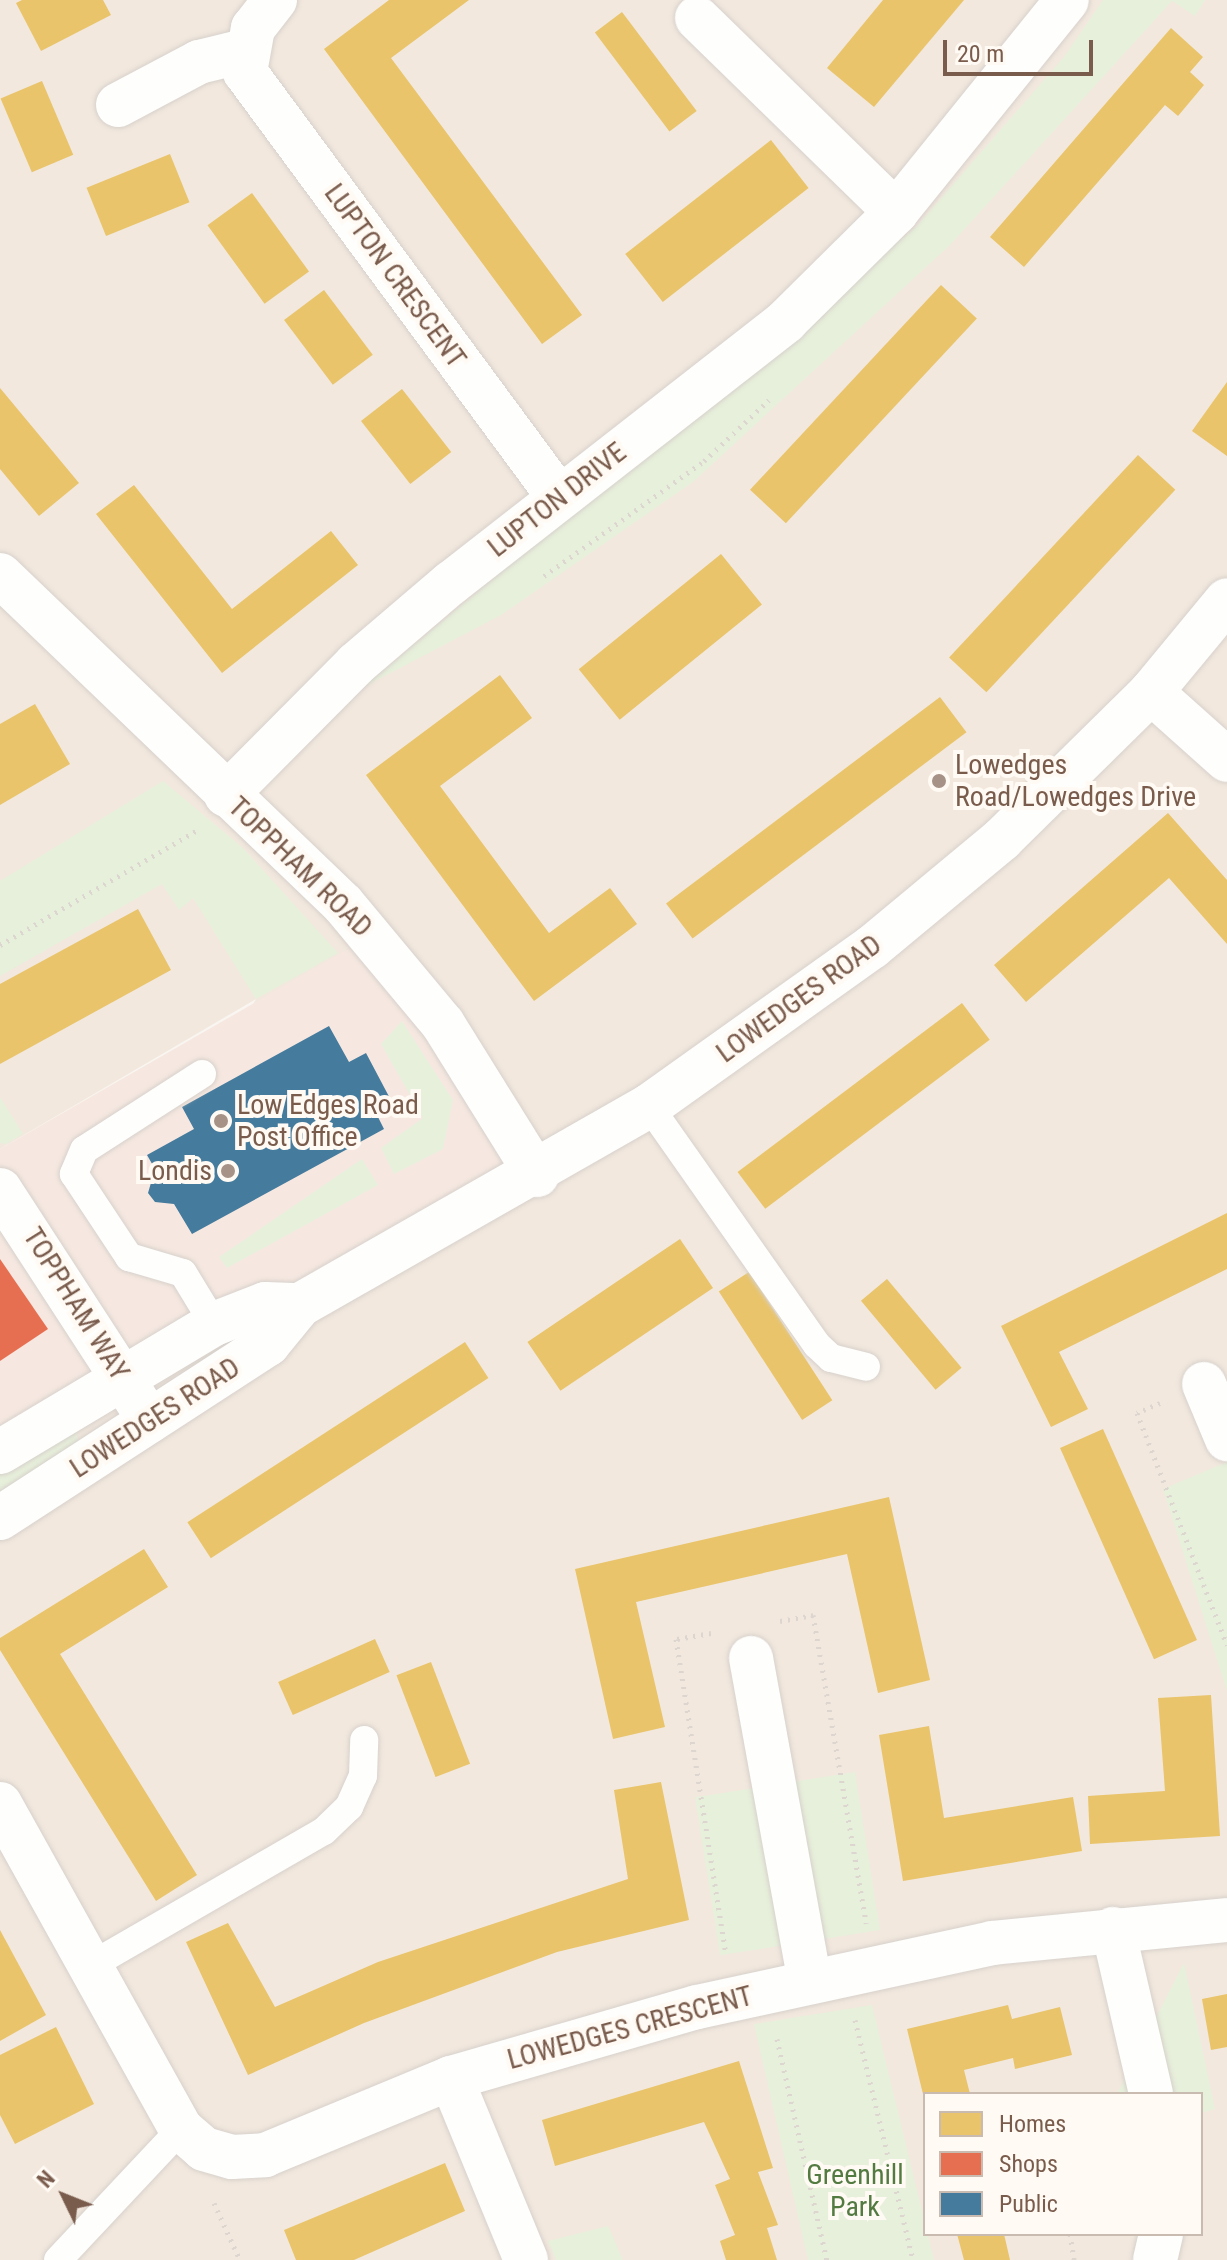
<!DOCTYPE html>
<html>
<head>
<meta charset="utf-8">
<style>
	body { margin:0 }
	#map { position:relative; width:1227px; height:2260px; overflow:hidden; background:#f9f5f0; font-family:"Roboto Condensed",sans-serif }
	div>[style] { position:absolute }
	.residential>* { inset:0; background:#f2e8de }
	.commercial>* { inset:0; background:#f6e8e1 }
	.green>* { inset:0; background:#e7f0db; transform-origin:0 0 }
	.homes>* { inset:0; background:#e9c46a; transform-origin:0 0 }
	.shops>* { inset:0; background:#e76f51 }
	.public>* { inset:0; background:#457b9d }
	.path>* { height:5px; margin-top:-2.5px; transform-origin:0; background:repeating-linear-gradient(90deg,#dcd5d0 0 2px,transparent 0 8px) }
	.roads { filter:drop-shadow(0 0 2px #d7d1cb) drop-shadow(0 0 2px #d7d1cb) }
	.service>* { height:28px; margin:-14px; padding:0 14px; transform-origin:14px; border-radius:14px; background:#fefefd }
	.minor>* { height:44px; margin:-22px; padding:0 22px; transform-origin:22px; border-radius:22px; background:#fefefd }
	.tertiary>* { height:44px; margin:-22px; padding:0 22px; transform-origin:22px; border-radius:22px; background:#fefefd }
	.dots>* { width:22px; height:22px; translate:-50% -50%; box-sizing:border-box; border:4px solid #fffaf3; border-radius:50% }
	span { translate:-50% -50%; white-space:nowrap; text-align:center; line-height:1.15; -webkit-text-stroke:8px #fffaf3; paint-order:stroke }
	.street-label { font-size:28px; color:#7a5c4d }
	.poi-label { font-size:28px; color:#7a5c4d }
	.left { translate:0 -50%; text-align:left }
	.right { translate:-100% -50%; text-align:right }
	.park-label { font-size:28px; color:#537a41 }
	.legend { position:absolute; left:923px; top:2092px; width:280px; height:144px; box-sizing:border-box; background:#fffaf3; border:2px solid #cabbb1; margin:0; padding:10px 14px; list-style:none; font-size:24px; color:#7a5c4d }
	.legend li { display:flex; align-items:center; gap:16px; height:40px }
	.legend b { width:40px; border:2px solid #cabbb1 }
	.north { position:absolute; left:24px; top:2156px; width:80px; height:80px; -webkit-text-stroke:6px #fffaf3; paint-order:stroke; rotate:313deg; font-size:22px; font-weight:700; line-height:32px; text-align:center; color:#7a5c4d }
	.north::after { content:''; display:block; margin:auto; width:28px; height:36px; background:#7a5c4d; clip-path:polygon(50% 0,100% 100%,50% 72%,0 100%) }
	.scale { position:absolute; left:943px; top:40px; width:150px; height:36px; box-sizing:border-box; border:4px solid #7a5c4d; border-top:0; padding-left:10px; font-size:24px; line-height:28px; white-space:nowrap; color:#7a5c4d; -webkit-text-stroke:6px #fffaf3; paint-order:stroke }
</style>
</head>
<body>
<div id="map">
	<div class="residential">
		<i style="clip-path:polygon(evenodd,0 0,1227px 0,1227px 2260px,0 2260px,0 1452px,256px 999px,0 1149px,0 0,925px 2094px,1201px 2094px,1201px 2234px,925px 2234px,925px 2094px)"></i>
	</div>
	<div class="commercial">
		<i style="clip-path:polygon(371px 936px,537px 1175px,0 1452px,0 1149px)"></i>
	</div>
	<div class="green">
		<i style="clip-path:polygon(1103px 0,1205px 0,1195px 16px,1172px 1px,950px 245px,693px 482px,501px 615px,362px 688px,916px 227px,1064px 57px)"></i>
		<i style="clip-path:polygon(163px 781px,243px 848px,338px 953px,256px 999px,193px 898px,179px 910px,162px 884px,0 976px,0 881px)"></i>
		<i style="clip-path:polygon(402px 1021px,453px 1100px,443px 1149px,394px 1174px,381px 1148px,423px 1118px,381px 1044px)"></i>
		<i style="clip-path:polygon(0 1097px,23px 1134px,6px 1144px,0 1143px)"></i>
		<i style="clip-path:polygon(362px 1159px,378px 1185px,227px 1268px,219px 1257px)"></i>
		<i style="clip-path:polygon(76px 1430px,79px 1444px,0 1495px,0 1475px)"></i>
		<i style="clip-path:polygon(1227px 1462px,1227px 1691px,1163px 1489px)"></i>
		<i style="left:855px;top:1772px;width:160px;height:162px;rotate:81deg"></i>
		<i style="clip-path:polygon(1184px 1963px,1215px 2109px,1201px 2113px,1201px 2094px,1117px 2094px)"></i>
		<i style="clip-path:polygon(872px 2005px,934px 2260px,808px 2260px,754px 2024px)"></i>
		<i style="clip-path:polygon(608px 2226px,623px 2260px,556px 2260px,548px 2241px)"></i>
	</div>
	<div class="homes">
		<i style="clip-path:polygon(22px 0,103px 0,111px 15px,41px 51px,16px 3px)"></i>
		<i style="clip-path:polygon(389px 0,469px 0,391px 58px,582px 315px,542px 344px,324px 49px)"></i>
		<i style="clip-path:polygon(883px 0,964px 0,874px 107px,827px 68px)"></i>
		<i style="left:622px;top:12px;width:124px;height:34px;rotate:53deg"></i>
		<i style="clip-path:polygon(1171px 28px,1203px 57px,1190px 72px,1204px 85px,1178px 116px,1165px 105px,1024px 267px,990px 237px)"></i>
		<i style="left:42px;top:81px;width:80px;height:45px;rotate:67deg"></i>
		<i style="left:771px;top:140px;width:61px;height:185px;rotate:52deg"></i>
		<i style="left:170px;top:154px;width:52px;height:90px;rotate:68deg"></i>
		<i style="left:252px;top:193px;width:97px;height:55px;rotate:54deg"></i>
		<i style="left:941px;top:285px;width:49px;height:280px;rotate:43deg"></i>
		<i style="left:324px;top:290px;width:81px;height:50px;rotate:53deg"></i>
		<i style="clip-path:polygon(1227px 382px,1227px 456px,1192px 431px)"></i>
		<i style="clip-path:polygon(0 388px,79px 483px,39px 516px,0 469px)"></i>
		<i style="left:402px;top:389px;width:80px;height:52px;rotate:52deg"></i>
		<i style="left:1138px;top:455px;width:51px;height:277px;rotate:43deg"></i>
		<i style="clip-path:polygon(134px 485px,232px 609px,331px 531px,358px 565px,222px 673px,96px 514px)"></i>
		<i style="left:721px;top:554px;width:65px;height:183px;rotate:51deg"></i>
		<i style="clip-path:polygon(500px 675px,532px 718px,440px 786px,549px 933px,610px 888px,637px 924px,534px 1001px,366px 775px)"></i>
		<i style="left:940px;top:697px;width:44px;height:343px;rotate:53deg"></i>
		<i style="clip-path:polygon(35px 704px,70px 764px,0 805px,0 724px)"></i>
		<i style="clip-path:polygon(1168px 813px,1227px 880px,1227px 944px,1169px 878px,1026px 1002px,994px 965px)"></i>
		<i style="clip-path:polygon(138px 909px,171px 970px,0 1064px,0 984px)"></i>
		<i style="left:962px;top:1003px;width:46px;height:281px;rotate:53deg"></i>
		<i style="clip-path:polygon(1227px 1213px,1227px 1269px,1059px 1352px,1088px 1409px,1051px 1427px,1001px 1326px)"></i>
		<i style="left:680px;top:1239px;width:59px;height:184px;rotate:56deg"></i>
		<i style="left:749px;top:1272px;width:153px;height:36px;rotate:57deg"></i>
		<i style="left:887px;top:1279px;width:116px;height:34px;rotate:50deg"></i>
		<i style="left:465px;top:1342px;width:43px;height:331px;rotate:57deg"></i>
		<i style="left:1103px;top:1429px;width:231px;height:47px;rotate:66deg"></i>
		<i style="clip-path:polygon(889px 1497px,930px 1680px,878px 1693px,847px 1554px,636px 1602px,665px 1727px,613px 1739px,575px 1569px)"></i>
		<i style="clip-path:polygon(144px 1549px,168px 1587px,60px 1654px,197px 1875px,156px 1901px,0 1650px,0 1638px)"></i>
		<i style="left:375px;top:1639px;width:36px;height:106px;rotate:66deg"></i>
		<i style="left:431px;top:1662px;width:109px;height:37px;rotate:69deg"></i>
		<i style="clip-path:polygon(1211px 1695px,1220px 1836px,1090px 1844px,1088px 1796px,1165px 1791px,1158px 1698px)"></i>
		<i style="clip-path:polygon(929px 1726px,944px 1818px,1073px 1797px,1082px 1851px,903px 1881px,879px 1735px)"></i>
		<i style="clip-path:polygon(661px 1782px,689px 1920px,557px 1952px,364px 2023px,248px 2075px,186px 1942px,228px 1923px,275px 2007px,378px 1962px,628px 1879px,614px 1790px)"></i>
		<i style="clip-path:polygon(0 1930px,46px 2015px,0 2041px)"></i>
		<i style="clip-path:polygon(1227px 1994px,1227px 2047px,1211px 2050px,1202px 1999px)"></i>
		<i style="clip-path:polygon(1008px 2005px,1012px 2019px,1060px 2007px,1072px 2055px,1015px 2069px,1013px 2058px,964px 2070px,970px 2094px,923px 2094px,907px 2029px)"></i>
		<i style="clip-path:polygon(56px 2027px,94px 2104px,15px 2144px,0 2115px,0 2055px)"></i>
		<i style="clip-path:polygon(739px 2061px,773px 2168px,758px 2172px,778px 2225px,767px 2228px,777px 2260px,726px 2260px,720px 2241px,735px 2235px,715px 2185px,730px 2179px,704px 2122px,555px 2166px,542px 2120px)"></i>
		<i style="clip-path:polygon(445px 2163px,465px 2211px,354px 2260px,296px 2260px,284px 2230px)"></i>
		<i style="clip-path:polygon(957px 2234px,1004px 2234px,1010px 2260px,964px 2260px)"></i>
	</div>
	<div class="shops">
		<i style="clip-path:polygon(0 1259px,48px 1329px,0 1361px)"></i>
	</div>
	<div class="public">
		<i style="clip-path:polygon(329px 1026px,349px 1062px,366px 1053px,394px 1106px,377px 1115px,384px 1129px,192px 1234px,174px 1204px,155px 1202px,148px 1193px,155px 1169px,147px 1155px,194px 1129px,182px 1107px)"></i>
	</div>
	<div class="path">
		<i style="left:544px;top:576px;width:197px;rotate:-35.7deg"></i>
		<i style="left:704px;top:461px;width:89px;rotate:-43.2deg"></i>
		<i style="left:0;top:945px;width:227px;rotate:-30.2deg"></i>
		<i style="left:1160px;top:1403px;width:25px;rotate:157deg"></i>
		<i style="left:1137px;top:1413px;width:249px;rotate:68.8deg"></i>
		<i style="left:780px;top:1621px;width:34px;rotate:-10deg"></i>
		<i style="left:813px;top:1615px;width:313px;rotate:80.2deg"></i>
		<i style="left:711px;top:1633px;width:36px;rotate:170deg"></i>
		<i style="left:676px;top:1639px;width:318px;rotate:81deg"></i>
		<i style="left:855px;top:2020px;width:247px;rotate:76.4deg"></i>
		<i style="left:777px;top:2039px;width:227px;rotate:77.3deg"></i>
		<i style="left:214px;top:2203px;width:63px;rotate:65.5deg"></i>
		<i style="left:1070px;top:2234px;width:26px;rotate:81deg"></i>
	</div>
	<div class="roads">
		<div class="service">
			<i style="left:202px;top:1074px;width:140px;rotate:147.2deg"></i>
			<i style="left:84px;top:1150px;width:26px;rotate:113deg"></i>
			<i style="left:74px;top:1174px;width:100px;rotate:56.5deg"></i>
			<i style="left:129px;top:1257px;width:56px;rotate:16.5deg"></i>
			<i style="left:183px;top:1273px;width:60px;rotate:58.7deg"></i>
			<i style="left:649px;top:1106px;width:292px;rotate:54.9deg"></i>
			<i style="left:817px;top:1345px;width:19px;rotate:43deg"></i>
			<i style="left:831px;top:1358px;width:36px;rotate:14deg"></i>
			<i style="left:90px;top:1966px;width:270px;rotate:-30deg"></i>
			<i style="left:324px;top:1831px;width:35px;rotate:-44deg"></i>
			<i style="left:349px;top:1807px;width:34px;rotate:-66deg"></i>
			<i style="left:363px;top:1776px;width:36px;rotate:-88deg"></i>
			<i style="left:58px;top:2260px;width:180px;rotate:-46.8deg"></i>
		</div>
		<div class="minor">
			<i style="left:275px;top:0;width:36px;rotate:128deg"></i>
			<i style="left:253px;top:28px;width:45px;rotate:100.3deg"></i>
			<i style="left:245px;top:72px;width:527px;rotate:53.56deg"></i>
			<i style="left:697px;top:18px;width:278px;rotate:44.3deg"></i>
			<i style="left:118px;top:105px;width:92px;rotate:-28deg"></i>
			<i style="left:199px;top:62px;width:46px;rotate:-13.7deg"></i>
			<i style="left:0;top:575px;width:475px;rotate:43.8deg"></i>
			<i style="left:343px;top:904px;width:156px;rotate:50.2deg"></i>
			<i style="left:443px;top:1024px;width:178px;rotate:58.1deg"></i>
			<i style="left:1151px;top:692px;width:102px;rotate:41.8deg"></i>
			<i style="left:226px;top:795px;width:185px;rotate:-45.2deg"></i>
			<i style="left:356px;top:664px;width:125px;rotate:-40.5deg"></i>
			<i style="left:451px;top:583px;width:425px;rotate:-38deg"></i>
			<i style="left:786px;top:321px;width:155px;rotate:-44.7deg"></i>
			<i style="left:896px;top:212px;width:272px;rotate:-51.1deg"></i>
			<i style="left:0;top:1190px;width:275px;rotate:57deg"></i>
			<i style="left:1204px;top:1384px;width:60px;rotate:67.3deg"></i>
			<i style="left:751px;top:1658px;width:329px;rotate:79.7deg"></i>
			<i style="left:0;top:1804px;width:372px;rotate:60.9deg"></i>
			<i style="left:181px;top:2129px;width:30px;rotate:41deg"></i>
			<i style="left:204px;top:2149px;width:29px;rotate:16deg"></i>
			<i style="left:232px;top:2157px;width:33px;rotate:-3deg"></i>
			<i style="left:265px;top:2155px;width:201px;rotate:-22.5deg"></i>
			<i style="left:451px;top:2078px;width:256px;rotate:-16.1deg"></i>
			<i style="left:697px;top:2007px;width:302px;rotate:-12.2deg"></i>
			<i style="left:992px;top:1943px;width:236px;rotate:-5.6deg"></i>
			<i style="left:1113px;top:1929px;width:169px;rotate:77deg"></i>
			<i style="left:451px;top:2078px;width:197px;rotate:67.6deg"></i>
			<i style="left:1155px;top:2260px;width:27px;rotate:-77deg"></i>
		</div>
		<div class="tertiary">
			<i style="left:0;top:1452px;width:249px;rotate:-30.9deg"></i>
			<i style="left:214px;top:1324px;width:55px;rotate:-21.4deg"></i>
			<i style="left:265px;top:1304px;width:35px;rotate:2deg"></i>
			<i style="left:0;top:1518px;width:320px;rotate:-33deg"></i>
			<i style="left:268px;top:1344px;width:50px;rotate:-50.6deg"></i>
			<i style="left:300px;top:1305px;width:402px;rotate:-29.7deg"></i>
			<i style="left:649px;top:1106px;width:274px;rotate:-35.5deg"></i>
			<i style="left:872px;top:947px;width:169px;rotate:-39.7deg"></i>
			<i style="left:1002px;top:839px;width:209px;rotate:-44.6deg"></i>
			<i style="left:1151px;top:692px;width:119px;rotate:-50.4deg"></i>
		</div>
	</div>
	<div class="dots">
		<i style="left:939px;top:781px;background:#a69286"></i>
		<i style="left:221px;top:1121px;background:#a69286"></i>
		<i style="left:228px;top:1171px;background:#a69286"></i>
	</div>
	<div class="street-label">
		<span style="left:395px;top:276px;rotate:54deg">LUPTON CRESCENT</span>
		<span style="left:557px;top:500px;rotate:-38deg">LUPTON DRIVE</span>
		<span style="left:300px;top:867px;rotate:44deg">TOPPHAM ROAD</span>
		<span style="left:799px;top:999px;rotate:-36deg">LOWEDGES ROAD</span>
		<span style="left:76px;top:1304px;rotate:58deg">TOPPHAM WAY</span>
		<span style="left:155px;top:1418px;rotate:-33deg">LOWEDGES ROAD</span>
		<span style="left:630px;top:2028px;rotate:-15deg">LOWEDGES CRESCENT</span>
	</div>
	<div class="poi-label">
		<span class="left" style="left:955px;top:781px">Lowedges<br>Road/Lowedges Drive</span>
		<span class="left" style="left:237px;top:1121px">Low Edges Road<br>Post Office</span>
		<span class="right" style="left:212px;top:1171px">Londis</span>
	</div>
	<div class="park-label">
		<span style="left:855px;top:2191px">Greenhill<br>Park</span>
	</div>
	<ul class="legend">
	<li><b style="height:22px;background:#e9c46a"></b>Homes</li>
	<li><b style="height:22px;background:#e76f51"></b>Shops</li>
	<li><b style="height:22px;background:#457b9d"></b>Public</li>
	</ul>
	<div class="north">N</div>
	<div class="scale">20 m</div>
</div>
</body>
</html>
